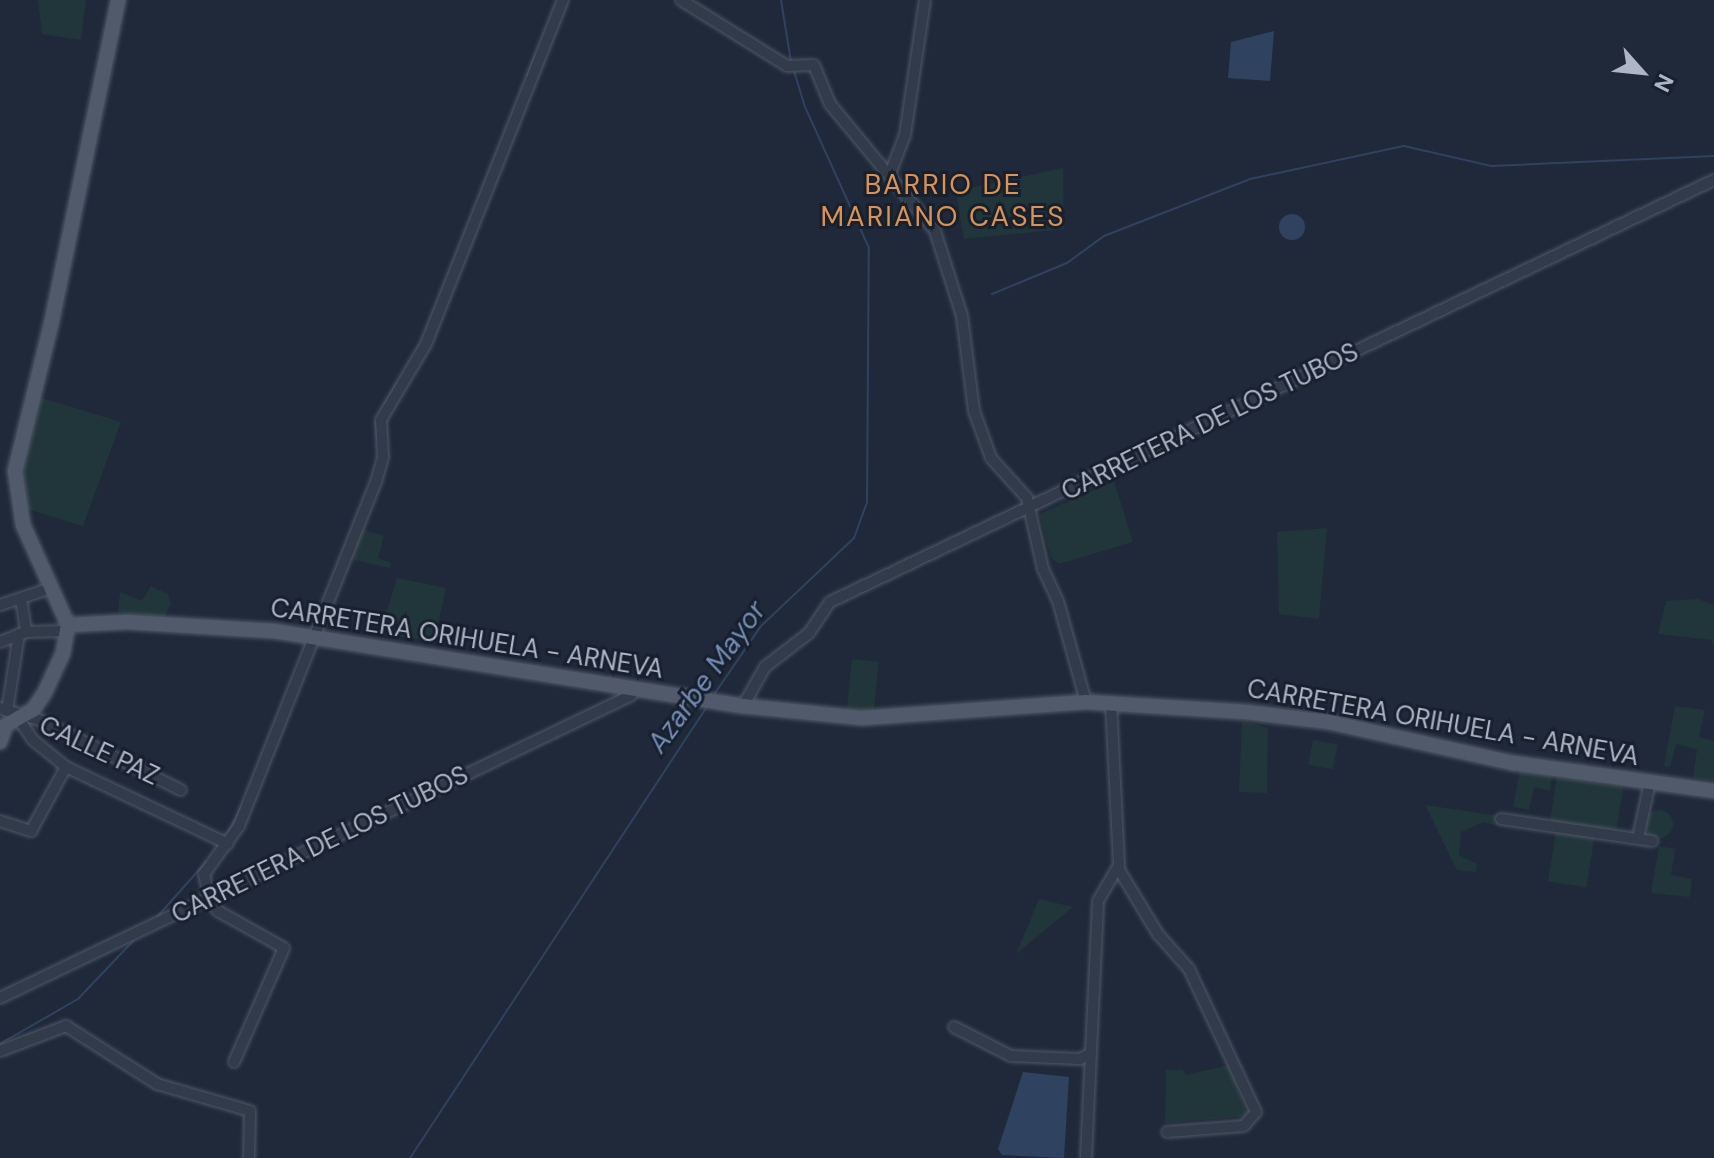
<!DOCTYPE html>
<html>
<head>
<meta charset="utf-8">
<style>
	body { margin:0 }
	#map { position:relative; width:1714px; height:1158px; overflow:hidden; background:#1f2939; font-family:"DM Sans",sans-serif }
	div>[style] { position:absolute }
	.green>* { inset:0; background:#21363a; transform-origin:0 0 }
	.round { border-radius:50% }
	.water>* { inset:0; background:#2f4260 }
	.stream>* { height:2px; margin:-1px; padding:0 1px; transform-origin:1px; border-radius:1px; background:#2f4260 }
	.roads { filter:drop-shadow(0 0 2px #505867) drop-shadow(0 0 2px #505867) }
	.minor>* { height:10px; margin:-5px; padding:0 5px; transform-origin:5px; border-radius:5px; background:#323b4a }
	.major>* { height:14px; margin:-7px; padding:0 7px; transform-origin:7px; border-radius:7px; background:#505a6a }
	span { translate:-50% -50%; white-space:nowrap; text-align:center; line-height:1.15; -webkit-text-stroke:6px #18202e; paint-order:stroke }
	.street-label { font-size:26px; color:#adb5c6 }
	.neighbourhood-label { font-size:28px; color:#db9353; letter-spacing:2px }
	.water-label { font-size:28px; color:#728bb2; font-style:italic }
	.north { position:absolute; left:1602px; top:32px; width:80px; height:80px; -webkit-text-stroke:6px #18202e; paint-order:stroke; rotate:117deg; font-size:22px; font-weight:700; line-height:32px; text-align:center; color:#adb5c6 }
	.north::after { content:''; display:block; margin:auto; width:28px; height:36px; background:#adb5c6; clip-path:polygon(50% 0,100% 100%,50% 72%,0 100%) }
</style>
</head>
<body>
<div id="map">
	<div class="green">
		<i style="clip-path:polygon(38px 0,86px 0,81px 40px,42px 34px)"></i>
		<i style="clip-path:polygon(1063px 168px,1064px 229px,964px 239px,956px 191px)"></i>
		<i style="clip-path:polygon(39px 397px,121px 422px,83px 526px,27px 509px,23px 464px)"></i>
		<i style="clip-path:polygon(1114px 481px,1133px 542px,1059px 564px,1051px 558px,1040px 514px)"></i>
		<i style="clip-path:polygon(1327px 528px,1319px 619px,1279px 614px,1277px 532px)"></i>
		<i style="clip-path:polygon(361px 529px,384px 536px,378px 558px,391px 563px,390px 568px,350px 559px)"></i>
		<i style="clip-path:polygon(397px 578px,446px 588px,434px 642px,380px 633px)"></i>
		<i style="clip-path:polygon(151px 586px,168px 594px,171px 604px,164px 618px,118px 612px,120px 592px,142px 601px)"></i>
		<i style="clip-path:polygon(1698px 599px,1714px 605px,1714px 652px,1712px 640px,1658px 634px,1666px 601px)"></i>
		<i style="left:852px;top:659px;width:27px;height:52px;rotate:6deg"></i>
		<i style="clip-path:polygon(1675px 706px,1705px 710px,1699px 737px,1714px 741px,1714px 781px,1693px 778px,1697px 749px,1676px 744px,1670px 767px,1664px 766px)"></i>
		<i style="clip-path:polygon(1242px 721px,1268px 728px,1267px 793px,1239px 792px)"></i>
		<i style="left:1313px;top:740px;width:25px;height:25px;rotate:11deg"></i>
		<i style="clip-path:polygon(1520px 770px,1552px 776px,1550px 791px,1534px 787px,1529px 810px,1513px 807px)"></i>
		<i style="left:1557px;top:777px;width:67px;height:46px;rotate:9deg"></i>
		<i style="clip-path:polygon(1425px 805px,1500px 816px,1499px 826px,1483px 822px,1461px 832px,1459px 855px,1477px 864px,1476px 872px,1457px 870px)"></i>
		<i class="round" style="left:1645px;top:810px;width:28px;height:28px"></i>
		<i style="left:1556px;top:831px;width:39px;height:51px;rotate:9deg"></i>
		<i style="clip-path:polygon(1659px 846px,1675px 849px,1671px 875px,1692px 879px,1690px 897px,1651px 893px)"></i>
		<i style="clip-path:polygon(1039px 899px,1073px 907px,1016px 954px)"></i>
		<i style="clip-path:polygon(1229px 1065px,1248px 1116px,1165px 1123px,1166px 1070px,1183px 1070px,1186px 1075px)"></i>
	</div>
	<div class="water">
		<i style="clip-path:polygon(1274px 31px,1270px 81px,1228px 78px,1231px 42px)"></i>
		<i class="round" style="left:1279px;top:214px;width:26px;height:26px"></i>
		<i style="clip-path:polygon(1023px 1072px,1069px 1077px,1064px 1158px,1002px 1155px,998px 1149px)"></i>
	</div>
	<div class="stream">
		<i style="left:781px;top:0;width:63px;rotate:80.8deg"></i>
		<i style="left:527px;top:76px;width:22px;rotate:-68deg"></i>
		<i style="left:992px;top:294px;width:81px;rotate:-22.5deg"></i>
		<i style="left:1067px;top:263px;width:46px;rotate:-36.1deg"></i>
		<i style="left:1104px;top:236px;width:157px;rotate:-21.3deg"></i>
		<i style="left:1250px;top:179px;width:157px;rotate:-12.1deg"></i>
		<i style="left:1404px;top:146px;width:89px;rotate:12.9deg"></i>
		<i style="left:1491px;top:166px;width:223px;rotate:-2.6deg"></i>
		<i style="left:384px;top:405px;width:26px;rotate:-59deg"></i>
		<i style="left:376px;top:422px;width:18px;rotate:87deg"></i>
		<i style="left:713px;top:696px;width:85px;rotate:-55.6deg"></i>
		<i style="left:761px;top:626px;width:128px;rotate:-43.4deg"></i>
		<i style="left:854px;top:538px;width:37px;rotate:-70deg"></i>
		<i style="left:867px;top:503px;width:255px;rotate:-89.6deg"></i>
		<i style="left:869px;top:248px;width:155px;rotate:-114.4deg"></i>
		<i style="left:805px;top:107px;width:37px;rotate:-107deg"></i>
		<i style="left:227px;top:834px;width:34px;rotate:-62deg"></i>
		<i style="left:157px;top:917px;width:74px;rotate:-48.3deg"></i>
		<i style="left:0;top:1044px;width:90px;rotate:-30deg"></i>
		<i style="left:78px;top:999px;width:81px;rotate:-46.5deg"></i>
		<i style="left:410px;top:1158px;width:542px;rotate:-56.66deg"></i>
	</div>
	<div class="roads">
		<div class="minor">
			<i style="left:681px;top:0;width:125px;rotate:31.9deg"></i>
			<i style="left:787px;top:66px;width:27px;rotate:-2deg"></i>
			<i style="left:814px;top:65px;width:42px;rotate:67.7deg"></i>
			<i style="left:830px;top:104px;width:165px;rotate:50.4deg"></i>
			<i style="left:935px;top:231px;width:89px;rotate:72.4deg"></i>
			<i style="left:962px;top:316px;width:96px;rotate:82.8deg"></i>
			<i style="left:974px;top:411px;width:50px;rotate:70.1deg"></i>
			<i style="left:991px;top:458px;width:54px;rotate:48deg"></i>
			<i style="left:1027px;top:498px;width:73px;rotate:77.3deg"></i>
			<i style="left:1043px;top:569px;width:35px;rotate:65deg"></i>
			<i style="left:1058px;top:601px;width:105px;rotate:74.5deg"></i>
			<i style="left:890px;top:174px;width:42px;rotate:-69deg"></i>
			<i style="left:905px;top:135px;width:136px;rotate:-81.6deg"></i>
			<i style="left:21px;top:599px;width:33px;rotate:81deg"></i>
			<i style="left:0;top:605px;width:54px;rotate:-18.4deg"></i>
			<i style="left:0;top:642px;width:28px;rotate:-21deg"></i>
			<i style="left:26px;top:632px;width:41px;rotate:-1.4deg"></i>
			<i style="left:743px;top:706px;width:45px;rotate:-60.6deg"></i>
			<i style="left:765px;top:667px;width:56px;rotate:-37.7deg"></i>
			<i style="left:809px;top:633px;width:37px;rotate:-56deg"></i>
			<i style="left:830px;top:602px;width:980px;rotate:-25.52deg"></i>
			<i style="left:0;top:708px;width:44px;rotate:17.2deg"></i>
			<i style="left:42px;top:721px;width:155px;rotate:26.4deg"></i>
			<i style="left:7px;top:711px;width:78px;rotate:-81.1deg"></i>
			<i style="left:16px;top:715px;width:30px;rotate:56deg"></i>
			<i style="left:33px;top:740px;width:43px;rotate:39.3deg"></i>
			<i style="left:66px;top:767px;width:179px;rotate:25.4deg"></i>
			<i style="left:1501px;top:819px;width:153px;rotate:8.3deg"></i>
			<i style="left:0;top:821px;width:33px;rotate:18deg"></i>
			<i style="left:31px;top:831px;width:73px;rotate:-61.3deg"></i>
			<i style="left:1638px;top:838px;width:57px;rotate:-77.9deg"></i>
			<i style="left:1118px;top:868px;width:77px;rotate:58.8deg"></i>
			<i style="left:1158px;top:934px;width:47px;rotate:48.5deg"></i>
			<i style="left:1189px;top:969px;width:158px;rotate:64.9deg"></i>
			<i style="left:1256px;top:1112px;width:18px;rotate:131deg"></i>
			<i style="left:1244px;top:1126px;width:77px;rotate:175.5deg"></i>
			<i style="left:0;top:998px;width:699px;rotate:-25.61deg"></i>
			<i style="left:630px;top:696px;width:11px;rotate:-49deg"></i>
			<i style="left:954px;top:1027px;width:64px;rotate:27deg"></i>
			<i style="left:1011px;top:1056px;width:69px;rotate:2.5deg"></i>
			<i style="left:1080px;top:1059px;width:11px;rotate:-27deg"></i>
			<i style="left:0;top:1051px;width:71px;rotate:-20.7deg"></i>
			<i style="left:66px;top:1026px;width:108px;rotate:32.5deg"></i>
			<i style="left:157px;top:1084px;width:97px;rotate:16.2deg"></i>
			<i style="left:250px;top:1111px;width:47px;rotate:91.2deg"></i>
			<i style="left:234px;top:1062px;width:124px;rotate:-66.3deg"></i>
			<i style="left:284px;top:948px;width:76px;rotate:-150.7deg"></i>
			<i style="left:218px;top:911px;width:15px;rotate:-127deg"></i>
			<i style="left:209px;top:899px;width:25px;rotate:-101deg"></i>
			<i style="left:204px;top:874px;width:59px;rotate:-53.9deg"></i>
			<i style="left:239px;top:826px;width:370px;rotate:-68.3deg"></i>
			<i style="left:376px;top:482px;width:26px;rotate:-74deg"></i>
			<i style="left:383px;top:457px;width:37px;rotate:-93deg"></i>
			<i style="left:381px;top:420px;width:88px;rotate:-59.4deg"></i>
			<i style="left:426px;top:344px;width:370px;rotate:-68.3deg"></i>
			<i style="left:1086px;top:1158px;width:257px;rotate:-87.3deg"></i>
			<i style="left:1098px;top:901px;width:42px;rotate:-59.7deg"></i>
			<i style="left:1119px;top:865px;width:162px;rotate:-92.8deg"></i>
		</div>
		<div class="major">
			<i style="left:68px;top:625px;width:58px;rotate:-3deg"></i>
			<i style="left:126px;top:622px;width:148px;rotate:3.5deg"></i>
			<i style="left:274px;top:631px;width:475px;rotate:9.1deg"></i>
			<i style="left:743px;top:706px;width:120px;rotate:5.8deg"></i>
			<i style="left:862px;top:718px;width:225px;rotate:-4.1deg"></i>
			<i style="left:1086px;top:702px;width:160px;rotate:3.6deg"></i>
			<i style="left:1246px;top:712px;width:84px;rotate:6.9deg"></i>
			<i style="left:1329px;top:722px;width:189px;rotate:12.6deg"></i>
			<i style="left:1513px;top:763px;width:203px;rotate:7.9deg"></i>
			<i style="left:0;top:742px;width:18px;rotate:-71deg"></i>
			<i style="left:6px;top:725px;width:31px;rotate:-29deg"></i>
			<i style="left:33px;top:710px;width:22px;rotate:-56deg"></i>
			<i style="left:45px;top:692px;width:43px;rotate:-65.2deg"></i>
			<i style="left:63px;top:653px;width:28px;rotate:-80deg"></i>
			<i style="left:68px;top:625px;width:110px;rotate:-114.2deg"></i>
			<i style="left:23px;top:525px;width:55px;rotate:-98.4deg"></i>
			<i style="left:15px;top:471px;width:155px;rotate:-76.2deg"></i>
			<i style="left:52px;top:320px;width:327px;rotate:-78.3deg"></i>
		</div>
	</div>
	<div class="street-label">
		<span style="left:1210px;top:422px;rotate:-26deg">CARRETERA DE LOS TUBOS</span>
		<span style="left:467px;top:639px;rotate:9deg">CARRETERA ORIHUELA - ARNEVA</span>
		<span style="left:1443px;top:723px;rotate:10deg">CARRETERA ORIHUELA - ARNEVA</span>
		<span style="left:99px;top:751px;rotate:25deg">CALLE PAZ</span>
		<span style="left:320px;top:845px;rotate:-26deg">CARRETERA DE LOS TUBOS</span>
	</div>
	<div class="neighbourhood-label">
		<span style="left:943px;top:201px">BARRIO DE<br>MARIANO CASES</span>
	</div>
	<div class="water-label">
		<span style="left:707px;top:677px;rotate:-54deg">Azarbe Mayor</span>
	</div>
	<div class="north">N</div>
</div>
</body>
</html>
